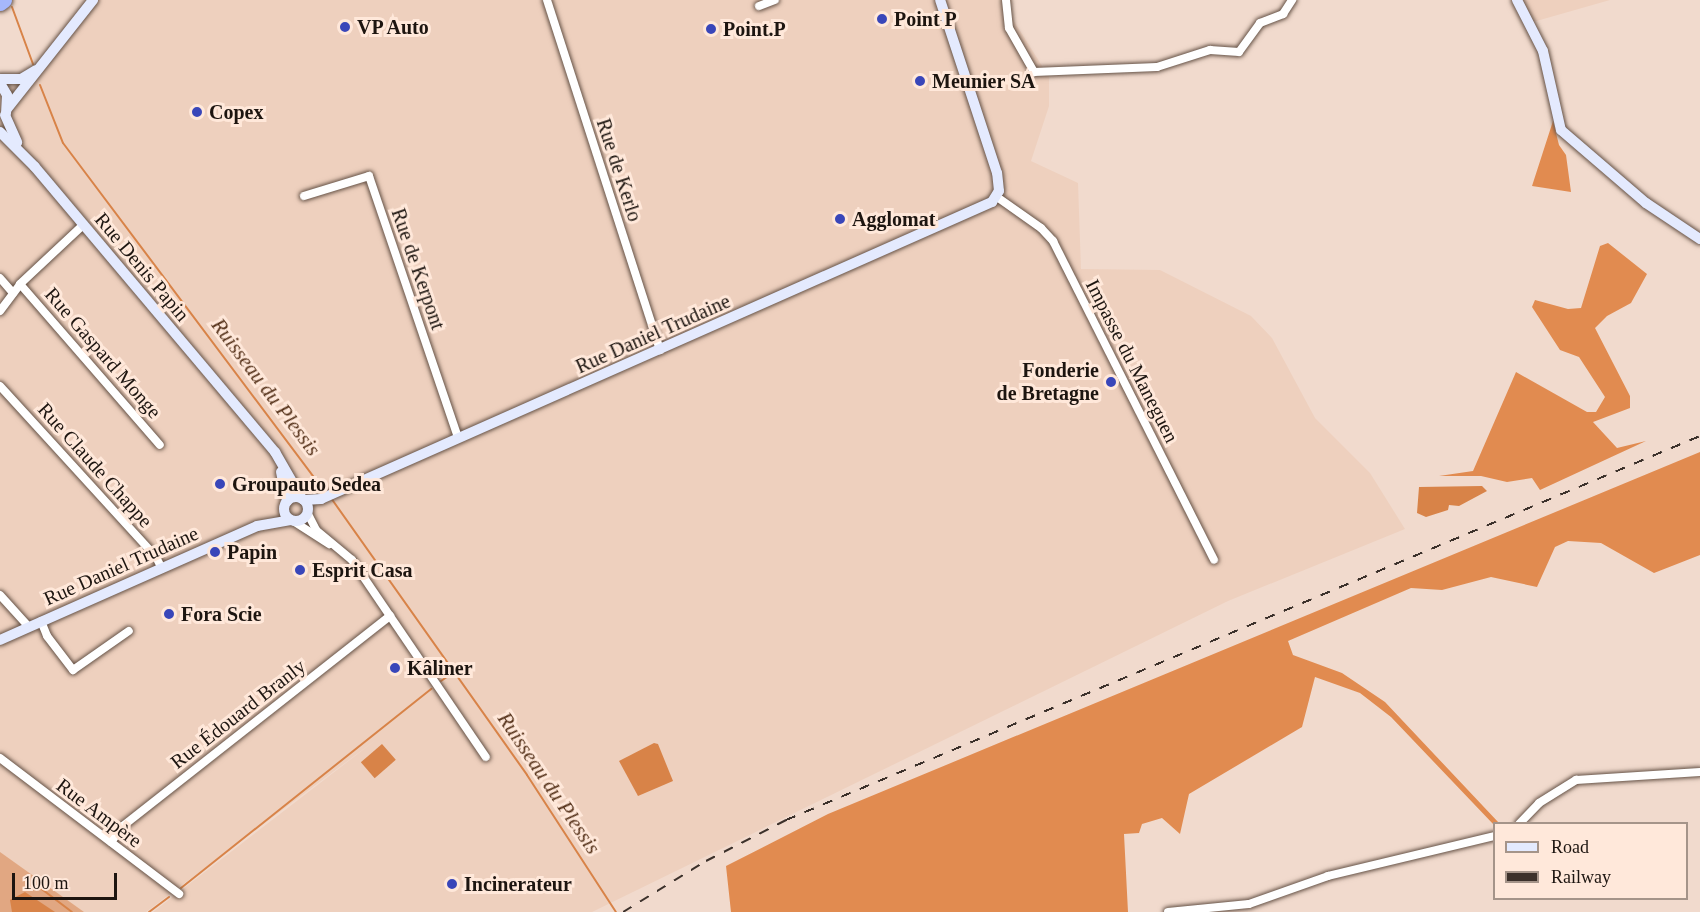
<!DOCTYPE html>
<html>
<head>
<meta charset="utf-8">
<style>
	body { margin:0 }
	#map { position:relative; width:1700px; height:912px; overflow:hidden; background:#f1dacd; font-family:Georgia,serif }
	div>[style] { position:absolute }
	.built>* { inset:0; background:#eed0be }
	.green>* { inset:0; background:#e1a782 }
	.forest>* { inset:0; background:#e18b50 }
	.water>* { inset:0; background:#d88348; transform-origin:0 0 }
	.stream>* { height:2px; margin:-1px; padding:0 1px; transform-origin:1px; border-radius:1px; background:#d88348 }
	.roads { filter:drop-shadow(0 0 2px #655246) drop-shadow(0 0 2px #655246) }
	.street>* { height:8px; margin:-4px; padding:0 4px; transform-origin:4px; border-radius:4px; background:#fff }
	.secondary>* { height:10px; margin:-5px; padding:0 5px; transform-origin:5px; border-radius:5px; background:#e4eafe }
	.secondary>.ring { margin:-5px; padding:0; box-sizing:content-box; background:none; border:10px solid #e4eafe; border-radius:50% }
	.highway>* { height:15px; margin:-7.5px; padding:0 7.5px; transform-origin:7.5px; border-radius:7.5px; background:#a6b8fc }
	.rail>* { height:2px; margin-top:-1px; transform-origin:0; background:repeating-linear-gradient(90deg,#3c312b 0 10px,transparent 0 20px) }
	.dots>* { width:16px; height:16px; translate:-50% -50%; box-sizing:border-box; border:3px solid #ffe8da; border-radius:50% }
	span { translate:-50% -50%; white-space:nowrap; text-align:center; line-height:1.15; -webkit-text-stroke:6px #ffe8da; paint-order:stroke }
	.poi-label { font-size:20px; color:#1d1510; font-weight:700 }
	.left { translate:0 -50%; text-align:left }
	.right { translate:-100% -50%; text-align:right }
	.street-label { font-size:20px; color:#1d1510 }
	.water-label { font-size:21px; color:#553119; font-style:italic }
	.legend { position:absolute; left:1493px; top:822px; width:195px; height:78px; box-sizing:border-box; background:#ffe8da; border:2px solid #a59489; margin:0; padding:8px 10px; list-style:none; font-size:18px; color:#1d1510 }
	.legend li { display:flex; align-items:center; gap:12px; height:30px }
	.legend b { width:30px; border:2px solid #a59489 }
	.scale { position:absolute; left:12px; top:873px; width:105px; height:27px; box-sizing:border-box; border:3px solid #1d1510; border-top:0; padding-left:8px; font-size:18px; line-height:21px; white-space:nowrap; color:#1d1510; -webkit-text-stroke:4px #ffe8da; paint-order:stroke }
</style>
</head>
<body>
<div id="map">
	<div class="built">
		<i style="clip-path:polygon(93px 0,1012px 0,1010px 15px,1049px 77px,1049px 106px,1031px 161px,1078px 183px,1081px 269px,1160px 270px,1251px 316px,1272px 338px,1315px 418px,1370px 473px,1405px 529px,1228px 601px,592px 912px,153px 912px,377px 739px,146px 912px,63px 912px,0 866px,0 96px,54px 51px)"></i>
		<i style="clip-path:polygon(1522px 0,1610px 0,1533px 22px)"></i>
	</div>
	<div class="green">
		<i style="clip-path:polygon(0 852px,84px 912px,0 912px)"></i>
	</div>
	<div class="forest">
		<i style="clip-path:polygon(1553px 121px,1559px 145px,1566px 155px,1571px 192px,1532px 186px)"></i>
		<i style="clip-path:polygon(1608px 243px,1647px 274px,1631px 303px,1607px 316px,1595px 328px,1630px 396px,1630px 408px,1593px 422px,1617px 448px,1646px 441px,1540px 490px,1532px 478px,1507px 482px,1481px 476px,1439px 476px,1473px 471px,1516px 372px,1587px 412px,1596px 412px,1605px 397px,1579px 357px,1560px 350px,1532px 307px,1535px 300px,1568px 309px,1581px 308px,1600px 246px)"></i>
		<i style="clip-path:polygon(1700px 452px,1700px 555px,1654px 573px,1601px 543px,1568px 541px,1555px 547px,1537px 587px,1491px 577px,1442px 590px,1411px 588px,1288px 641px,1293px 655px,1342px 673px,1385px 702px,1499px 823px,1494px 825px,1391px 717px,1360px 693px,1315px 677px,1302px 727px,1189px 794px,1180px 834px,1162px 818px,1142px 824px,1139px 833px,1124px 834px,1128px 912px,731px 912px,726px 866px,828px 814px)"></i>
	</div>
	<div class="water">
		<i style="clip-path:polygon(1482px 486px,1487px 491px,1459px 506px,1449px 505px,1448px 510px,1426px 517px,1417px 513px,1419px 487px)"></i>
		<i style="clip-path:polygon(654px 743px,658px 744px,673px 781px,638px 796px,619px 761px)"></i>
		<i style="left:382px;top:744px;width:21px;height:28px;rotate:49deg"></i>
		<i style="clip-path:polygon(25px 892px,55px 912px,12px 912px,10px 900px)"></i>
	</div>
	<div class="stream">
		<i style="left:12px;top:7px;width:61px;rotate:69.8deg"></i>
		<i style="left:40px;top:85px;width:62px;rotate:68.4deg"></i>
		<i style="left:63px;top:143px;width:439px;rotate:53.1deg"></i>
		<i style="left:331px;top:498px;width:339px;rotate:54.7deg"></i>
		<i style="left:527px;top:775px;width:163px;rotate:57deg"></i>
		<i style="left:441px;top:681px;width:16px;rotate:-35deg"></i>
		<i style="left:35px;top:884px;width:46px;rotate:37.1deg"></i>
		<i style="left:181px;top:888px;width:320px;rotate:-38.5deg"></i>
		<i style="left:149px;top:912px;width:25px;rotate:-37deg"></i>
	</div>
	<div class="roads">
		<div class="street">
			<i style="left:547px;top:0;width:368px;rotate:72.1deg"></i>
			<i style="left:1006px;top:0;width:28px;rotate:84deg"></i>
			<i style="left:1009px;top:28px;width:51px;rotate:60.4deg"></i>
			<i style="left:1034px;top:72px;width:123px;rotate:-2.3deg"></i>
			<i style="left:1157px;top:67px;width:56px;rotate:-17.8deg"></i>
			<i style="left:1210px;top:50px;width:29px;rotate:4deg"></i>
			<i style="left:1239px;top:52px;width:36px;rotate:-54deg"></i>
			<i style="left:1260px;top:23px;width:25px;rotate:-21deg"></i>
			<i style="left:1283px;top:14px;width:17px;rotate:-57deg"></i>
			<i style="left:759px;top:6px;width:17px;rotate:-21deg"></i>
			<i style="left:304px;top:196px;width:68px;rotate:-17.1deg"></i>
			<i style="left:369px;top:176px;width:277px;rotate:71.2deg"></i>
			<i style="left:997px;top:197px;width:54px;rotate:35.2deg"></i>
			<i style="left:1041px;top:228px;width:18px;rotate:47deg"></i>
			<i style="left:1053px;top:241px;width:357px;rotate:63.2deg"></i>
			<i style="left:0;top:278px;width:20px;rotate:49deg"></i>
			<i style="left:20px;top:284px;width:213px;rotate:49deg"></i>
			<i style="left:0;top:311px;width:34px;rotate:-53deg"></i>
			<i style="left:20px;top:284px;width:86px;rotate:-43.1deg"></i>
			<i style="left:0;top:386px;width:231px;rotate:47.6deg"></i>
			<i style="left:156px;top:557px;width:13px;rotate:63deg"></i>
			<i style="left:308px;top:514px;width:18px;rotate:63deg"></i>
			<i style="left:316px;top:530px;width:47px;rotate:39.8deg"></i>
			<i style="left:352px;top:560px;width:238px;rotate:55.8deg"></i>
			<i style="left:293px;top:521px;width:43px;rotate:32.6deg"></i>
			<i style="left:0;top:595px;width:43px;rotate:47.8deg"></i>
			<i style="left:41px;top:621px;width:16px;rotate:68deg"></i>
			<i style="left:47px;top:636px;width:43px;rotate:52.6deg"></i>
			<i style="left:73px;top:670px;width:68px;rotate:-34.9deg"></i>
			<i style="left:0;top:758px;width:225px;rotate:37.2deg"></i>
			<i style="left:1519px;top:824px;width:29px;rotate:-46deg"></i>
			<i style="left:1539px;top:803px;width:44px;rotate:-31.9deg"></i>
			<i style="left:1576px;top:780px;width:124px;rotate:-3.7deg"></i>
			<i style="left:111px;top:842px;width:20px;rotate:-53deg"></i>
			<i style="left:123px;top:826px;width:340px;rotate:-38.2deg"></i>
			<i style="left:1168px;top:912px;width:81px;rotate:-5.6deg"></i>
			<i style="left:1249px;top:904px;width:84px;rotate:-19.5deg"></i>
			<i style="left:1328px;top:876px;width:171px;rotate:-13.5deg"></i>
		</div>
		<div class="secondary">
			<i style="left:1517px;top:0;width:57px;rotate:63deg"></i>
			<i style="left:1543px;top:51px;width:81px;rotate:77.2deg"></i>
			<i style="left:1561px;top:130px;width:112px;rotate:40.7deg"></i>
			<i style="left:1646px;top:203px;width:65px;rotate:33.7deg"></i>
			<i style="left:0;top:79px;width:21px"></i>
			<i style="left:21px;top:79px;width:17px;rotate:-31deg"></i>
			<i style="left:0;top:83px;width:14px;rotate:60deg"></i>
			<i style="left:7px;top:95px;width:18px;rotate:93deg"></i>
			<i style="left:7px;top:109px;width:139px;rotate:-51.7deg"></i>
			<i style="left:5px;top:115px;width:30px;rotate:66deg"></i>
			<i style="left:0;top:132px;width:49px;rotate:45deg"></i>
			<i style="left:35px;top:167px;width:373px;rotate:49.9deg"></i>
			<i style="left:275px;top:452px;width:54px;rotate:60.1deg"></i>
			<i style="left:281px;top:472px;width:30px;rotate:78deg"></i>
			<i class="ring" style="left:284px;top:497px;width:14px;height:14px"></i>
			<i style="left:304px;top:500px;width:17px;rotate:-3deg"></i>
			<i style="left:321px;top:499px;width:734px;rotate:-23.88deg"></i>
			<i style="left:992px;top:202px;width:13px;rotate:-58deg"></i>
			<i style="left:999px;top:191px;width:18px;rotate:-96deg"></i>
			<i style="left:997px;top:173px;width:182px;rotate:-108.2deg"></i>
			<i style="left:0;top:640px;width:281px;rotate:-23.9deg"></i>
			<i style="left:257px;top:526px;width:34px;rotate:-10deg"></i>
		</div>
		<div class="highway">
			<i style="left:0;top:3px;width:5px;rotate:-37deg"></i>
		</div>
	</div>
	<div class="rail">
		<i style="left:623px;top:912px;width:97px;rotate:-31.6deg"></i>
		<i style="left:706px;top:861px;width:90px;rotate:-27.1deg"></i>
		<i style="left:786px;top:820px;width:991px;rotate:-22.79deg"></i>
	</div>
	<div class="dots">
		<i style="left:882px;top:19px;background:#3946b9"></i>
		<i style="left:345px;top:27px;background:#3946b9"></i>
		<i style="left:711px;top:29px;background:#3946b9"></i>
		<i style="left:920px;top:81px;background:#3946b9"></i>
		<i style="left:197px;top:112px;background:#3946b9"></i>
		<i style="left:840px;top:219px;background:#3946b9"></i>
		<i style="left:1111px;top:382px;background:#3946b9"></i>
		<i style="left:220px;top:484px;background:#3946b9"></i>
		<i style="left:215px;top:552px;background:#3946b9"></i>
		<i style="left:300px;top:570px;background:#3946b9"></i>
		<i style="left:169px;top:614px;background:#3946b9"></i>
		<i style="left:395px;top:668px;background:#3946b9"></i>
		<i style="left:452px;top:884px;background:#3946b9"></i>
	</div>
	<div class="poi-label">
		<span class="left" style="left:894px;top:19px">Point P</span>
		<span class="left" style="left:357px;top:27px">VP Auto</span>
		<span class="left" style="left:723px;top:29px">Point.P</span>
		<span class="left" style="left:932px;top:81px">Meunier SA</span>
		<span class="left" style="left:209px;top:112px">Copex</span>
		<span class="left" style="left:852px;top:219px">Agglomat</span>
		<span class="right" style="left:1099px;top:382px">Fonderie<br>de Bretagne</span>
		<span class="left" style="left:232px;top:484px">Groupauto Sedea</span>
		<span class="left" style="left:227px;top:552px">Papin</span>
		<span class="left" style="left:312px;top:570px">Esprit Casa</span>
		<span class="left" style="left:181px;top:614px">Fora Scie</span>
		<span class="left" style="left:407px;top:668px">Kâliner</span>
		<span class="left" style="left:464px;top:884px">Incinerateur</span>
	</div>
	<div class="street-label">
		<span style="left:619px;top:170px;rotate:72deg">Rue de Kerlo</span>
		<span style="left:142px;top:267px;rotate:50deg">Rue Denis Papin</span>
		<span style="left:418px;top:269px;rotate:71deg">Rue de Kerpont</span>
		<span style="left:653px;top:334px;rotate:-24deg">Rue Daniel Trudaine</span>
		<span style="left:103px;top:353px;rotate:49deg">Rue Gaspard Monge</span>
		<span style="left:1132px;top:361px;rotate:63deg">Impasse du Maneguen</span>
		<span style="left:95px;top:465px;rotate:48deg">Rue Claude Chappe</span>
		<span style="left:121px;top:566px;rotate:-24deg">Rue Daniel Trudaine</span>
		<span style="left:238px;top:714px;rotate:-38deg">Rue Édouard Branly</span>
		<span style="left:99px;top:813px;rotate:37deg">Rue Ampère</span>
	</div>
	<div class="water-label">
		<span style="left:266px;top:387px;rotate:53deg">Ruisseau du Plessis</span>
		<span style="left:549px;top:783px;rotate:56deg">Ruisseau du Plessis</span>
	</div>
	<ul class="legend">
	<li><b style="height:8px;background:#e4eafe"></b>Road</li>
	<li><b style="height:8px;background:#3c312b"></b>Railway</li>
	</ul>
	<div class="scale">100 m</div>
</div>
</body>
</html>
